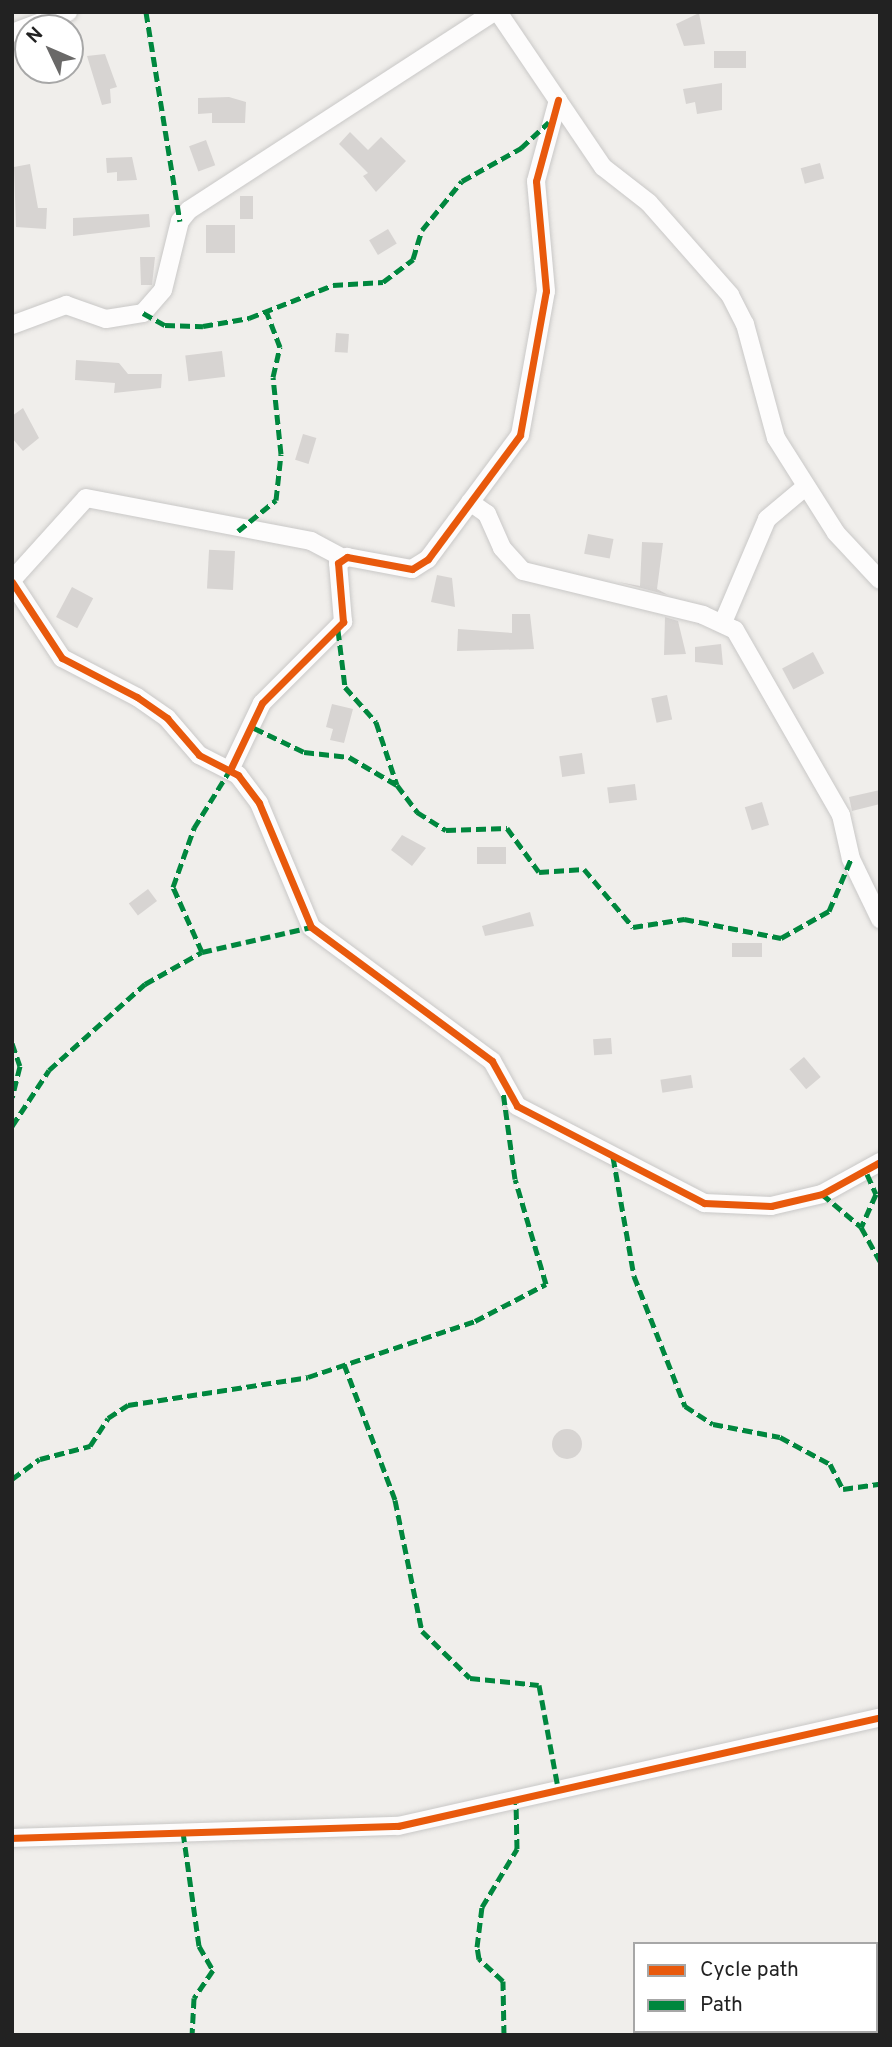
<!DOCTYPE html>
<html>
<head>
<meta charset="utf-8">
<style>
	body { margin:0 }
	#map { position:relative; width:892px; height:2047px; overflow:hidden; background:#f0eeeb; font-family:Overpass,sans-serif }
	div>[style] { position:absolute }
	.building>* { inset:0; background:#d7d4d2; transform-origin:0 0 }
	.round { border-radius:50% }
	.roads { filter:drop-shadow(0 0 2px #c9c8c7) drop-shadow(0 0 2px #c9c8c7) }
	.minor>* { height:18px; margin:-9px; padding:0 9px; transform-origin:9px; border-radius:9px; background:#fdfcfc }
	.quiet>* { height:5px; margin-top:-2.5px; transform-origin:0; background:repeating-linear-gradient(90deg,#00873e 0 10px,transparent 0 15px) }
	.cycleway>* { height:7px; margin:-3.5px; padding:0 3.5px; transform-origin:3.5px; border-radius:3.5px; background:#e8590c }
	span { translate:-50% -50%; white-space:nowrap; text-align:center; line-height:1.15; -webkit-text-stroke:5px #fff; paint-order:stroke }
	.frame { position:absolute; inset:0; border:14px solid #222; pointer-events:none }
	.legend { position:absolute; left:633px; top:1942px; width:245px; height:91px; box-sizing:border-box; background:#fff; border:2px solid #a7a7a7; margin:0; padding:9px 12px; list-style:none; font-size:21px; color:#222 }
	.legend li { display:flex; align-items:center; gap:14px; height:35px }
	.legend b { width:35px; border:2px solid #a7a7a7 }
	.north { position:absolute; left:14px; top:14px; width:70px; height:70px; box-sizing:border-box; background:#fff; border:2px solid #a7a7a7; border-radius:50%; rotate:314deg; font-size:19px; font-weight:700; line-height:28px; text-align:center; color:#222 }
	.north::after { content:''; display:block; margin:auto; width:24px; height:32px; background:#6a6968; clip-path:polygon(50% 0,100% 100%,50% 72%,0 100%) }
</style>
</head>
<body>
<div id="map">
	<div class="building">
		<i style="clip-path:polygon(699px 13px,705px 44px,684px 46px,676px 24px)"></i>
		<i style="left:714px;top:51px;width:32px;height:17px"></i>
		<i style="clip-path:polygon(105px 54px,117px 87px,110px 89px,111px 103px,102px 105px,87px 56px)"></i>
		<i style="clip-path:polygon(722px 83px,722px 110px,697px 114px,695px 102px,686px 104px,683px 89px)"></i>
		<i style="clip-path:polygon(229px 97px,246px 102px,245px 123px,212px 123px,212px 113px,198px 114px,198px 98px)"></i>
		<i style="clip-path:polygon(350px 132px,368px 150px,381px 137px,406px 161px,376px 192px,363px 176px,368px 173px,339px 144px)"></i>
		<i style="left:206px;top:140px;width:27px;height:18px;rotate:70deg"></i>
		<i style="clip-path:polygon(132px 157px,137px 180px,117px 181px,117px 172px,107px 173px,106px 158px)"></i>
		<i style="left:820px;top:163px;width:16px;height:20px;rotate:75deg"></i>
		<i style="clip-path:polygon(30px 164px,38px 208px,47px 208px,46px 229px,16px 227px,14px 167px)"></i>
		<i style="left:240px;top:196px;width:13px;height:23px"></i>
		<i style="clip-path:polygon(149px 214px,150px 227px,73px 236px,73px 218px)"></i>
		<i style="left:235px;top:225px;width:28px;height:29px;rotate:90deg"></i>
		<i style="left:388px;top:229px;width:17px;height:22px;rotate:59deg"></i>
		<i style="clip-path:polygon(140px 257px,155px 257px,152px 285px,141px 285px)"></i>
		<i style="left:336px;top:333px;width:13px;height:19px;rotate:4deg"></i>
		<i style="left:222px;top:351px;width:26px;height:37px;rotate:83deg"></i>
		<i style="clip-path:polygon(76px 360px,119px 363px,128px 374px,162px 374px,161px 388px,114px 393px,115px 383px,75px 380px)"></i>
		<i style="clip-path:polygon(23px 408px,39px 438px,23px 451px,12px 438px,12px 416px)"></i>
		<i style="left:303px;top:434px;width:14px;height:27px;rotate:17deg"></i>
		<i style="left:588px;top:534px;width:26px;height:20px;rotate:11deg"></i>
		<i style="clip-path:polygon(642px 542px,663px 543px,657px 589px,668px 595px,618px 582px,640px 586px)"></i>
		<i style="left:235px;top:551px;width:39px;height:26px;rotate:93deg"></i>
		<i style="clip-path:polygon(437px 575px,452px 578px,455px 607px,431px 602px)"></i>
		<i style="left:72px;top:587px;width:24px;height:34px;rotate:28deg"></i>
		<i style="clip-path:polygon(512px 614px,530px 614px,534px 649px,457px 651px,458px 629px,512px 633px)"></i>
		<i style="clip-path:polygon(665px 617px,678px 621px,686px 654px,664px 655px)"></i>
		<i style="clip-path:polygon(721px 644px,723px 665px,695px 662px,695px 647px)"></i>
		<i style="left:813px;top:652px;width:24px;height:35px;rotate:62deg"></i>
		<i style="left:667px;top:695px;width:25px;height:16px;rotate:78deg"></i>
		<i style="clip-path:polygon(332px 704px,353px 709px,344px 743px,330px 740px,333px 729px,326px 727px)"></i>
		<i style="left:582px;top:753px;width:21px;height:23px;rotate:82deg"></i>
		<i style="left:635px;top:784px;width:16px;height:28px;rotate:83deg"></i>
		<i style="clip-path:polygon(880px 790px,880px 804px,852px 811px,849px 797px)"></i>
		<i style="left:762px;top:802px;width:24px;height:18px;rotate:73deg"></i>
		<i style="clip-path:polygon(402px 835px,426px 848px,412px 866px,391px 850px)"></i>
		<i style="left:506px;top:847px;width:17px;height:29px;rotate:90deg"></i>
		<i style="left:148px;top:889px;width:15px;height:24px;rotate:53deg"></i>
		<i style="clip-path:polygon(530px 912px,534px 926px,485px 936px,482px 926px)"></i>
		<i style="left:762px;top:943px;width:14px;height:30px;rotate:90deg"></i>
		<i style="left:611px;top:1038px;width:16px;height:18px;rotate:86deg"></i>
		<i style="left:804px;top:1057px;width:26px;height:19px;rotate:50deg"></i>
		<i style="left:691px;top:1075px;width:13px;height:31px;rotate:81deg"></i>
		<i class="round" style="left:552px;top:1429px;width:30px;height:30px"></i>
	</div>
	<div class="roads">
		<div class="minor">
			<i style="left:498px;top:12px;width:187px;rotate:55.9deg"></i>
			<i style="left:603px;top:167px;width:58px;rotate:38deg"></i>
			<i style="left:649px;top:203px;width:123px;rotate:48.6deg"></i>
			<i style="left:730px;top:295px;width:33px;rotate:63deg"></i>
			<i style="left:745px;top:324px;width:118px;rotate:74.8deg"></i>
			<i style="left:776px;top:438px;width:112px;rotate:57.7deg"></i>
			<i style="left:836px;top:533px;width:64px;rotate:46.9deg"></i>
			<i style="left:12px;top:33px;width:60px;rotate:-20.6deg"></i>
			<i style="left:12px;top:325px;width:58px;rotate:-20.3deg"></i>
			<i style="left:66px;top:305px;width:42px;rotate:19.3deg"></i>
			<i style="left:106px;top:319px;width:37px;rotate:-9deg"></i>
			<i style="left:143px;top:313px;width:30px;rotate:-49deg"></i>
			<i style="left:163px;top:290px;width:71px;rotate:-76.2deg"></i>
			<i style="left:180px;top:221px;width:14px;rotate:-51deg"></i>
			<i style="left:189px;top:210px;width:364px;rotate:-33deg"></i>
			<i style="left:470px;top:502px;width:21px;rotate:35deg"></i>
			<i style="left:487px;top:514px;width:37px;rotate:66deg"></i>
			<i style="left:502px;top:548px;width:31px;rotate:48deg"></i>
			<i style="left:523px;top:571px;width:185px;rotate:13.7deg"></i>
			<i style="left:703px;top:615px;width:35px;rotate:25deg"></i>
			<i style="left:735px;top:630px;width:213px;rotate:60.2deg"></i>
			<i style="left:841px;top:815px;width:45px;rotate:77.2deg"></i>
			<i style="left:851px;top:859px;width:67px;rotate:64.2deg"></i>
			<i style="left:12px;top:580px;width:110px;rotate:-47.9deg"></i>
			<i style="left:86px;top:498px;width:229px;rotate:10.8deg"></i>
			<i style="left:311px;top:541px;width:36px;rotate:28deg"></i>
			<i style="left:12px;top:582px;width:91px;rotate:56.7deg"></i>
			<i style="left:62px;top:658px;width:85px;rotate:27.5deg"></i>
			<i style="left:137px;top:697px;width:37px;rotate:35deg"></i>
			<i style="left:167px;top:718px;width:49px;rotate:49.1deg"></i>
			<i style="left:199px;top:755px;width:44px;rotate:27.1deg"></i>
			<i style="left:238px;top:775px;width:35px;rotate:53deg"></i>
			<i style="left:259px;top:803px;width:134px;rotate:67.2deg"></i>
			<i style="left:311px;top:927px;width:225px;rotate:36.5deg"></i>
			<i style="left:492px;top:1061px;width:51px;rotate:60.9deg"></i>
			<i style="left:517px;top:1106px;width:211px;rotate:27.4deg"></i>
			<i style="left:704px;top:1203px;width:67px;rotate:2.6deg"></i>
			<i style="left:771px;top:1206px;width:52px;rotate:-13.2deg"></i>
			<i style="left:822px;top:1194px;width:66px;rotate:-28.9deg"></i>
			<i style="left:724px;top:620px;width:110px;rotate:-66.9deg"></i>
			<i style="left:767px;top:519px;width:50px;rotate:-40.1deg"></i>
			<i style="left:230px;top:770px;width:74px;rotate:-64.5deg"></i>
			<i style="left:262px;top:703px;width:115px;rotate:-45deg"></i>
			<i style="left:343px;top:622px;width:59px;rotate:-94.8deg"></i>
			<i style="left:338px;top:563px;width:11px;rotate:-34deg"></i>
			<i style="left:347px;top:557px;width:66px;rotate:10.5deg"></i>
			<i style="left:412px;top:569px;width:19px;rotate:-32deg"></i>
			<i style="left:428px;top:559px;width:154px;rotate:-53.4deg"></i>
			<i style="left:520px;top:435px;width:146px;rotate:-79.8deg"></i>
			<i style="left:546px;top:291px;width:110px;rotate:-95.2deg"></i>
			<i style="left:536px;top:181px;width:84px;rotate:-74.8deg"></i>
			<i style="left:12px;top:1838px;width:386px;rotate:-1.8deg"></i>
			<i style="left:398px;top:1826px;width:494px;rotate:-12.7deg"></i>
		</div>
	</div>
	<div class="quiet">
		<i style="left:146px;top:12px;width:212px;rotate:80.8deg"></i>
		<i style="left:143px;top:313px;width:25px;rotate:29deg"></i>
		<i style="left:165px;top:325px;width:38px;rotate:2deg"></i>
		<i style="left:203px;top:326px;width:47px;rotate:-9.9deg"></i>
		<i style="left:249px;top:318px;width:90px;rotate:-21.4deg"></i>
		<i style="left:333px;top:285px;width:50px;rotate:-3.4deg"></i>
		<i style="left:383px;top:282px;width:38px;rotate:-37deg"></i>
		<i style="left:413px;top:259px;width:30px;rotate:-73deg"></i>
		<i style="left:422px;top:230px;width:63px;rotate:-50.8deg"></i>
		<i style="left:462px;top:181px;width:68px;rotate:-29.2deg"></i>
		<i style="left:521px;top:148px;width:38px;rotate:-43deg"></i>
		<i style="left:238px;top:531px;width:49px;rotate:-39.2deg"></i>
		<i style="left:276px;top:500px;width:46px;rotate:-83.8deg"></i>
		<i style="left:281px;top:454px;width:77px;rotate:-95.9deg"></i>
		<i style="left:273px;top:377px;width:31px;rotate:-77deg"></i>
		<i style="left:280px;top:347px;width:40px;rotate:-111deg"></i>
		<i style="left:338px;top:630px;width:57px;rotate:83deg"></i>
		<i style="left:345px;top:687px;width:47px;rotate:48.5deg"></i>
		<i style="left:376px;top:722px;width:66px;rotate:71.6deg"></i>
		<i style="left:397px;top:785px;width:34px;rotate:53deg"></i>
		<i style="left:417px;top:812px;width:34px;rotate:32deg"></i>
		<i style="left:446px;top:830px;width:61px;rotate:-1.9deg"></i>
		<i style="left:507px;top:828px;width:54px;rotate:54deg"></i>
		<i style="left:539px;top:872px;width:45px;rotate:-3.8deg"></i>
		<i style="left:584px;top:869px;width:76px;rotate:49.8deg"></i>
		<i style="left:633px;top:927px;width:52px;rotate:-8.9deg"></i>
		<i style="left:684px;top:919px;width:99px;rotate:11.1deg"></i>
		<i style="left:781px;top:938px;width:55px;rotate:-29.4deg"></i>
		<i style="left:829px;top:911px;width:56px;rotate:-67.1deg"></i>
		<i style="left:254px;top:728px;width:55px;rotate:25.6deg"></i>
		<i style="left:304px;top:752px;width:45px;rotate:6.3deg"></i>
		<i style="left:349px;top:757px;width:56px;rotate:30.3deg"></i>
		<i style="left:202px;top:952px;width:71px;rotate:-114deg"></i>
		<i style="left:173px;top:887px;width:63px;rotate:-70.4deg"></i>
		<i style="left:194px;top:828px;width:68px;rotate:-58.2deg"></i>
		<i style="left:12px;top:1043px;width:24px;rotate:71deg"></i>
		<i style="left:20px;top:1066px;width:32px;rotate:104deg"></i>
		<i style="left:12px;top:1126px;width:67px;rotate:-56.5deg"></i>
		<i style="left:49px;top:1070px;width:129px;rotate:-41.9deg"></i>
		<i style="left:145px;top:984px;width:65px;rotate:-29.3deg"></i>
		<i style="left:202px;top:952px;width:112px;rotate:-12.9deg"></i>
		<i style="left:613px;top:1157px;width:121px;rotate:80deg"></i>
		<i style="left:634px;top:1276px;width:140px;rotate:68.6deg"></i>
		<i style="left:685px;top:1406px;width:33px;rotate:33deg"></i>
		<i style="left:713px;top:1424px;width:68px;rotate:11deg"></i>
		<i style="left:780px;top:1437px;width:57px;rotate:28.4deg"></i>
		<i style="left:830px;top:1464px;width:28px;rotate:63deg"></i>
		<i style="left:843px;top:1489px;width:37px;rotate:-8deg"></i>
		<i style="left:867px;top:1174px;width:22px;rotate:66deg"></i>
		<i style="left:876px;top:1194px;width:36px;rotate:114deg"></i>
		<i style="left:861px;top:1227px;width:39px;rotate:61deg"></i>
		<i style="left:822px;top:1194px;width:51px;rotate:40.2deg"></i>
		<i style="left:344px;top:1364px;width:145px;rotate:69.4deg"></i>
		<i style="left:395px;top:1500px;width:134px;rotate:78.4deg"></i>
		<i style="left:422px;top:1631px;width:67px;rotate:44.4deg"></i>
		<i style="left:470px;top:1678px;width:69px;rotate:5.8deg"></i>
		<i style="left:539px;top:1685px;width:105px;rotate:79.5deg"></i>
		<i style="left:12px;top:1479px;width:34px;rotate:-36deg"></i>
		<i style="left:40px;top:1459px;width:52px;rotate:-14.6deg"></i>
		<i style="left:90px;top:1446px;width:33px;rotate:-57deg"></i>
		<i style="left:108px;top:1418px;width:24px;rotate:-33deg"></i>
		<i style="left:128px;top:1405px;width:182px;rotate:-8.8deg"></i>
		<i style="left:308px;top:1377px;width:176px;rotate:-18.5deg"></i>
		<i style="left:475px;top:1321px;width:80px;rotate:-27.5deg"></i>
		<i style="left:546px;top:1284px;width:109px;rotate:-106.4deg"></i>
		<i style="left:515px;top:1179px;width:89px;rotate:-97.8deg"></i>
		<i style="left:183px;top:1832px;width:115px;rotate:82deg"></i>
		<i style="left:199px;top:1946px;width:28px;rotate:60deg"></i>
		<i style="left:213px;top:1970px;width:34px;rotate:124deg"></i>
		<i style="left:194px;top:1998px;width:37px;rotate:93deg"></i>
		<i style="left:504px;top:2035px;width:54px;rotate:-91.1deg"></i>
		<i style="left:503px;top:1981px;width:33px;rotate:-137deg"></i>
		<i style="left:479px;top:1959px;width:12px;rotate:-99deg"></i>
		<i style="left:477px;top:1947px;width:40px;rotate:-82.9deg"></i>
		<i style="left:482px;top:1907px;width:68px;rotate:-58.9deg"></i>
		<i style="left:517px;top:1849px;width:46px;rotate:-91.2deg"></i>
	</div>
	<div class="cycleway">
		<i style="left:12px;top:582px;width:91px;rotate:56.7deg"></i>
		<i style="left:62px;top:658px;width:85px;rotate:27.5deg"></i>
		<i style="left:137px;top:697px;width:37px;rotate:35deg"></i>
		<i style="left:167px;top:718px;width:49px;rotate:49.1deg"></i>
		<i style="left:199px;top:755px;width:44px;rotate:27.1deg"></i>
		<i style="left:238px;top:775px;width:35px;rotate:53deg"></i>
		<i style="left:259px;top:803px;width:134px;rotate:67.2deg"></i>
		<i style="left:311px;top:927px;width:225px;rotate:36.5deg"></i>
		<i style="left:492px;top:1061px;width:51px;rotate:60.9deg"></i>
		<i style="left:517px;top:1106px;width:211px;rotate:27.4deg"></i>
		<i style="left:704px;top:1203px;width:67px;rotate:2.6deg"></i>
		<i style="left:771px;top:1206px;width:52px;rotate:-13.2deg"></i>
		<i style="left:822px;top:1194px;width:66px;rotate:-28.9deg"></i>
		<i style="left:230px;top:770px;width:74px;rotate:-64.5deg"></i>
		<i style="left:262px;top:703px;width:115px;rotate:-45deg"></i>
		<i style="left:343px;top:622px;width:59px;rotate:-94.8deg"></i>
		<i style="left:338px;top:563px;width:11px;rotate:-34deg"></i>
		<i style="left:347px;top:557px;width:66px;rotate:10.5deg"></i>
		<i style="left:412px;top:569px;width:19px;rotate:-32deg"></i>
		<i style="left:428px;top:559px;width:154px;rotate:-53.4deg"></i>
		<i style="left:520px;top:435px;width:146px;rotate:-79.8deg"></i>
		<i style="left:546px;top:291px;width:110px;rotate:-95.2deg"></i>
		<i style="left:536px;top:181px;width:84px;rotate:-74.8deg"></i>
		<i style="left:12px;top:1838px;width:386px;rotate:-1.8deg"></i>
		<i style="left:398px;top:1826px;width:494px;rotate:-12.7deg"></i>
	</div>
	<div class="frame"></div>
	<ul class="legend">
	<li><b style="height:9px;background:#e8590c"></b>Cycle path</li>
	<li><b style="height:9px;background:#00873e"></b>Path</li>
	</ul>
	<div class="north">N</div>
</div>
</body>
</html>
